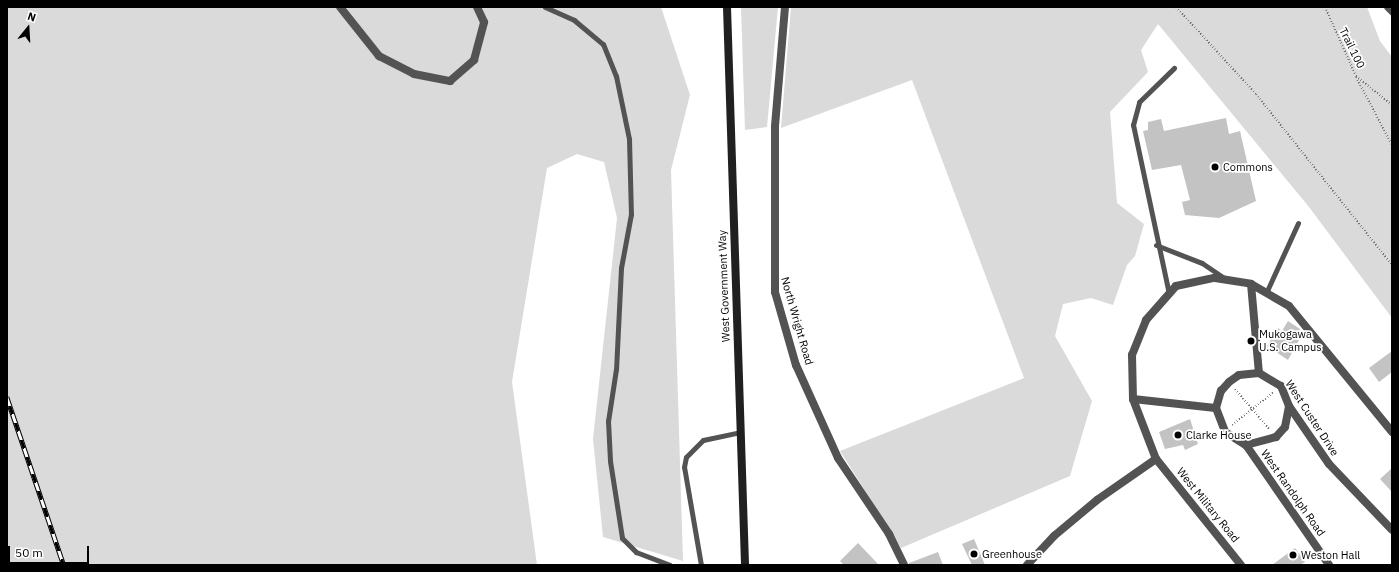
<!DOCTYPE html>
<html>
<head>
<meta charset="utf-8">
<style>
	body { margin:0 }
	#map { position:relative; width:1399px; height:572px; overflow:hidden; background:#fff; font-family:"IBM Plex Sans",sans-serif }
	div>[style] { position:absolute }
	.green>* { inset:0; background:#dadada }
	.building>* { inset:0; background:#c3c3c3 }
	.path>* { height:2px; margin-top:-1px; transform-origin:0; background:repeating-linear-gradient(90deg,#757575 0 1px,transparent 0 3px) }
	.service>* { height:5px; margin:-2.5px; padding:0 2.5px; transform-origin:2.5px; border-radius:2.5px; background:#535353 }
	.minor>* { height:8px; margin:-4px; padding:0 4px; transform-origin:4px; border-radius:4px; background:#535353 }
	.secondary>* { height:8px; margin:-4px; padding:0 4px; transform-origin:4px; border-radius:4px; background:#202020 }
	.rail>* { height:4.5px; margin-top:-2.25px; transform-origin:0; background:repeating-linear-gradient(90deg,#fff 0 9px,#000 0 18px); box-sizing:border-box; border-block:1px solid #000 }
	.dots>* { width:11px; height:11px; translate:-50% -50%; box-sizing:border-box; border:2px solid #fff; border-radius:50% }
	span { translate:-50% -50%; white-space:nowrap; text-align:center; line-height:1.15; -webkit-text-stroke:3.5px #fff; paint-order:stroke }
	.street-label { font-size:11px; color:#000 }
	.poi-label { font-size:11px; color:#000 }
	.left { translate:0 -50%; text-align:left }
	.frame { position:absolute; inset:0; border:8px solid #000; pointer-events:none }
	.north { position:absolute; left:8px; top:8px; width:40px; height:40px; -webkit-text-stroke:3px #fff; paint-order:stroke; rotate:18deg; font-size:11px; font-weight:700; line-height:16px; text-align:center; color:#000 }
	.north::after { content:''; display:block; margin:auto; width:14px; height:18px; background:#000; clip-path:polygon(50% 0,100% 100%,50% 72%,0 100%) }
	.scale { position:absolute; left:8px; top:546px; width:81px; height:18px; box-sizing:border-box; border:2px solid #000; border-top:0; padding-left:5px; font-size:12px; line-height:14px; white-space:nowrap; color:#000; -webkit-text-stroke:3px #fff; paint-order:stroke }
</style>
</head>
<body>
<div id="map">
	<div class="green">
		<i style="clip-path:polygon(7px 7px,661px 7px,690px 95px,671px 170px,683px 561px,603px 537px,593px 439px,617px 218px,604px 162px,577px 154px,547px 168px,512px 382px,537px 565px,7px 565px)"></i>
		<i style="clip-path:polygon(741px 7px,778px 7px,767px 127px,745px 130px)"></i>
		<i style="clip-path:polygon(791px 7px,1367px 7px,1380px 41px,1392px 57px,1392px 318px,1309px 207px,1158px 24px,1141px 50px,1148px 72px,1110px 112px,1117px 203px,1144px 224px,1135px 256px,1127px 265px,1113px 305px,1091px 298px,1063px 304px,1055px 336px,1092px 401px,1070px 476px,901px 548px,840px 451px,1024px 378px,912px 80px,781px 128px)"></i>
	</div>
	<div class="building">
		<i style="clip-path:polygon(1226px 118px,1229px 134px,1240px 131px,1256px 201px,1219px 218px,1185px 215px,1182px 202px,1190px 200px,1181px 165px,1152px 170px,1143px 131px,1148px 130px,1148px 122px,1161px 119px,1164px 131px)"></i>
		<i style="clip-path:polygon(1288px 321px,1300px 329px,1295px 338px,1299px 340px,1288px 360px,1267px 346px,1278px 328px,1282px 331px)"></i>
		<i style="clip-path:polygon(1392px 351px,1392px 372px,1379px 382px,1369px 368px)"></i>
		<i style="clip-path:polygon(1190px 419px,1198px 444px,1185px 450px,1183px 445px,1165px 449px,1159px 432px)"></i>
		<i style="clip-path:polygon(1392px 468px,1392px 492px,1380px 479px)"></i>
		<i style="clip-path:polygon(974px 539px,985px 565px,972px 565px,962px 544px)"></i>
		<i style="clip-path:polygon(858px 543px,879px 565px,844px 565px,840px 561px)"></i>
		<i style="clip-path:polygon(1295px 548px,1305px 562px,1300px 565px,1272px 565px)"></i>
		<i style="clip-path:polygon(938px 552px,943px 565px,909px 565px,909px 563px)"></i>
	</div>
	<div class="path">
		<i style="left:1176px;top:7px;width:118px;rotate:47.4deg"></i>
		<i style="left:1256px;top:94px;width:218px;rotate:51.5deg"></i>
		<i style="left:1325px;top:7px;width:76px;rotate:65.8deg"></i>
		<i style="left:1356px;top:76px;width:46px;rotate:38.9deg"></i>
		<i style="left:1356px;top:77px;width:77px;rotate:62.1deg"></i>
		<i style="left:1235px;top:389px;width:54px;rotate:49.5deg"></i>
		<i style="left:1232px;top:425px;width:53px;rotate:-38.2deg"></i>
	</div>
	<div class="service">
		<i style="left:545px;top:7px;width:32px;rotate:24deg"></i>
		<i style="left:574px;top:20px;width:38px;rotate:40deg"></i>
		<i style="left:603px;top:44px;width:35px;rotate:68deg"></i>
		<i style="left:616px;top:76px;width:64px;rotate:78.3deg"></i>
		<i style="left:629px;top:139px;width:75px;rotate:88.5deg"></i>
		<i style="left:631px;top:214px;width:55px;rotate:100.5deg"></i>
		<i style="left:621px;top:268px;width:101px;rotate:92.8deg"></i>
		<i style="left:616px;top:369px;width:53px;rotate:98.7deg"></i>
		<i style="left:608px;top:421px;width:40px;rotate:87.1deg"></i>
		<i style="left:610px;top:461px;width:78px;rotate:81.1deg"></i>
		<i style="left:622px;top:538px;width:20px;rotate:45deg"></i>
		<i style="left:636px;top:552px;width:36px;rotate:21deg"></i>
		<i style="left:1386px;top:7px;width:8px;rotate:45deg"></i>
		<i style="left:1156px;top:245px;width:49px;rotate:21.4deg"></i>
		<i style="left:1202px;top:263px;width:29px;rotate:34deg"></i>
		<i style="left:1266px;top:293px;width:77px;rotate:-65.4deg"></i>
		<i style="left:1169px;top:294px;width:173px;rotate:-102deg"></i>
		<i style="left:1133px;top:125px;width:24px;rotate:-75deg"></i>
		<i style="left:1139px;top:102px;width:49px;rotate:-44.2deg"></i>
		<i style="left:701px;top:565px;width:99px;rotate:-99.8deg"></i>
		<i style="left:684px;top:467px;width:10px;rotate:-79deg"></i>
		<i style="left:686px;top:457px;width:24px;rotate:-45deg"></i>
		<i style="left:703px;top:440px;width:38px;rotate:-12deg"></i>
	</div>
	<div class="minor">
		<i style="left:340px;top:7px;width:63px;rotate:51.5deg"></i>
		<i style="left:379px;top:56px;width:39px;rotate:27deg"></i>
		<i style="left:414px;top:74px;width:37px;rotate:11deg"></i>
		<i style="left:450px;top:81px;width:32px;rotate:-41deg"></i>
		<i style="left:474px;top:60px;width:39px;rotate:-75deg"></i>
		<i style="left:484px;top:22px;width:17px;rotate:-115deg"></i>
		<i style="left:785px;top:7px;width:120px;rotate:94.8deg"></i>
		<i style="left:775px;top:127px;width:165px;rotate:90deg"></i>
		<i style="left:775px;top:292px;width:76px;rotate:74deg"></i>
		<i style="left:796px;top:365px;width:102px;rotate:65.7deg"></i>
		<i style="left:838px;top:458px;width:92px;rotate:56.1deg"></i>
		<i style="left:889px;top:534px;width:34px;rotate:64deg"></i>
		<i style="left:1251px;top:284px;width:44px;rotate:30.1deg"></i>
		<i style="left:1289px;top:306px;width:163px;rotate:50.7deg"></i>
		<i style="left:1133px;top:399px;width:83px;rotate:6.2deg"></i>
		<i style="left:1216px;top:408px;width:26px;rotate:69deg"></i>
		<i style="left:1225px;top:432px;width:25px;rotate:32deg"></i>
		<i style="left:1246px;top:445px;width:146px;rotate:55.3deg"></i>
		<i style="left:1216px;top:408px;width:18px;rotate:-74deg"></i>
		<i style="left:1221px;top:391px;width:12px;rotate:-48deg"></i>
		<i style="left:1229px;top:382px;width:12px;rotate:-35deg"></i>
		<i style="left:1239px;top:375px;width:20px;rotate:-6deg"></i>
		<i style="left:1246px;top:445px;width:31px;rotate:-15deg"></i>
		<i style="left:1276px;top:437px;width:13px;rotate:-48deg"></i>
		<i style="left:1285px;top:427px;width:21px;rotate:-79deg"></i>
		<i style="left:1027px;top:565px;width:40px;rotate:-47deg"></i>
		<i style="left:1054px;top:536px;width:56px;rotate:-39.9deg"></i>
		<i style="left:1097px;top:500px;width:72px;rotate:-34.8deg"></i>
		<i style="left:1241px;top:565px;width:136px;rotate:-128.7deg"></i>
		<i style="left:1156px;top:459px;width:64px;rotate:-111deg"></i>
		<i style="left:1133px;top:399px;width:44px;rotate:-91.3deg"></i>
		<i style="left:1132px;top:355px;width:38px;rotate:-68deg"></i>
		<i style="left:1146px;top:320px;width:45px;rotate:-48.6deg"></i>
		<i style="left:1176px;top:286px;width:40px;rotate:-12deg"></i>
		<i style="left:1215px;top:278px;width:36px;rotate:9deg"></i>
		<i style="left:1251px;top:284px;width:89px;rotate:84.9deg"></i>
		<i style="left:1259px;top:373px;width:26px;rotate:31deg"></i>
		<i style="left:1281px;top:386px;width:22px;rotate:68deg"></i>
		<i style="left:1289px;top:406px;width:70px;rotate:55.4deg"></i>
		<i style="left:1329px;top:464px;width:91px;rotate:46.3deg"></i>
	</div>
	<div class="secondary">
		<i style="left:727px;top:7px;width:558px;rotate:88.15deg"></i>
	</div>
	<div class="rail">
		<i style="left:7px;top:397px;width:177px;rotate:71.3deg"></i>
	</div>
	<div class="dots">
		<i style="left:1215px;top:167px;background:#000"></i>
		<i style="left:1251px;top:341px;background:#000"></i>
		<i style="left:1178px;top:435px;background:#000"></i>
		<i style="left:974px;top:554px;background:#000"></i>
		<i style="left:1293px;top:555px;background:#000"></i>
	</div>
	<div class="street-label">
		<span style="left:1352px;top:48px;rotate:64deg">Trail 100</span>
		<span style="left:724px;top:286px;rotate:-92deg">West Government Way</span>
		<span style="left:797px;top:321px;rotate:74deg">North Wright Road</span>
		<span style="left:1312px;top:418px;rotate:57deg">West Custer Drive</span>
		<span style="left:1293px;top:493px;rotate:55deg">West Randolph Road</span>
		<span style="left:1208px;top:505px;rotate:51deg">West Military Road</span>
	</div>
	<div class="poi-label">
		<span class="left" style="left:1223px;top:167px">Commons</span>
		<span class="left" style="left:1259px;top:341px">Mukogawa<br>U.S. Campus</span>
		<span class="left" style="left:1186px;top:435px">Clarke House</span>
		<span class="left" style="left:982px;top:554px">Greenhouse</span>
		<span class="left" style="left:1301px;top:555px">Weston Hall</span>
	</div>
	<div class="frame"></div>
	<div class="north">N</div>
	<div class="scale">50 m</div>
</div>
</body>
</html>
